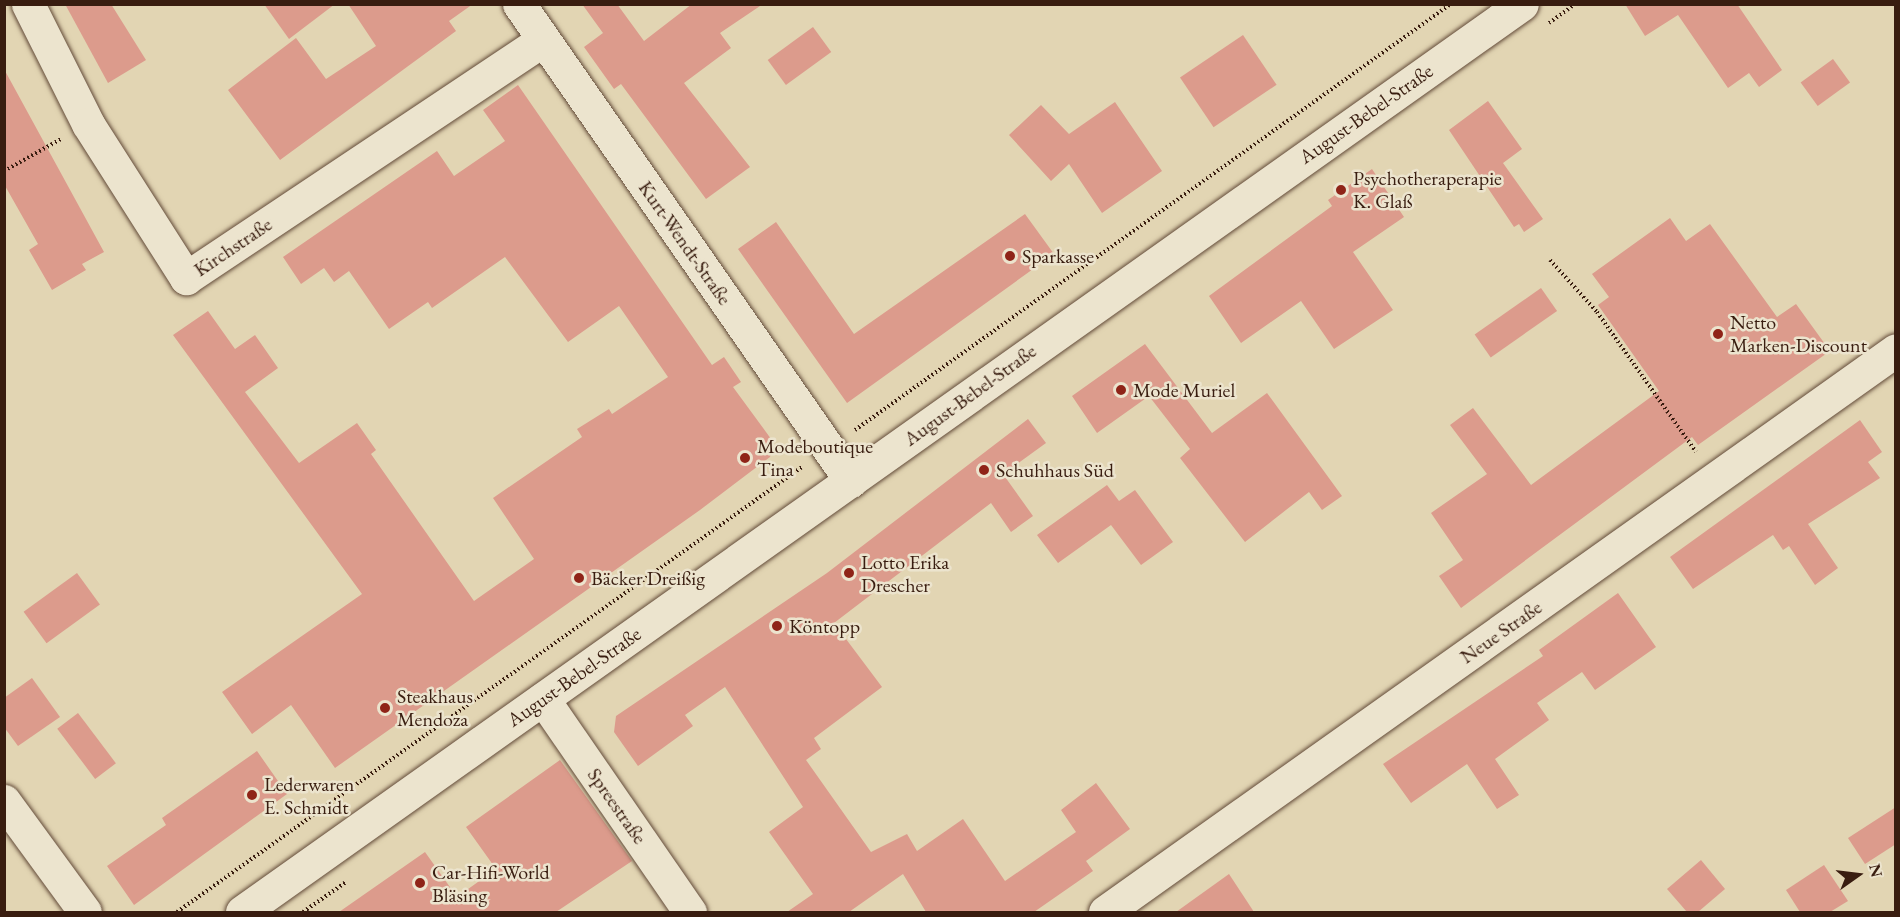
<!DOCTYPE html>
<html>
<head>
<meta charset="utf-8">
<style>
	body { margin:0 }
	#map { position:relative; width:1900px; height:917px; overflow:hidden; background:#e2d5b3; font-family:"EB Garamond",serif }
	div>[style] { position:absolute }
	.building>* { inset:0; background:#dc9b8c; transform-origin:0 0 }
	.path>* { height:4px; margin-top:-2px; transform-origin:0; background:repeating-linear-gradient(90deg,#391d10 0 1.5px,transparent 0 4.5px) }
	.roads { filter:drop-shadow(0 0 2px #634b39) drop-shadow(0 0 2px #634b39) }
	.street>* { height:33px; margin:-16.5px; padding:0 16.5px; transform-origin:16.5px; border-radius:16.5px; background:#ece4ce }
	.secondary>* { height:33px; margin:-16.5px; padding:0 16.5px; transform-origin:16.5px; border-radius:16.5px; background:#ece4ce }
	.dots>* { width:16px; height:16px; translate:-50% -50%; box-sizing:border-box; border:3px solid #ece4ce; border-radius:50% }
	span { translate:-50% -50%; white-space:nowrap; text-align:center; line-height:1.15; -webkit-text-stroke:5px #ece4ce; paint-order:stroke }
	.street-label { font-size:20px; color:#391d10 }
	.poi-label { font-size:20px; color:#391d10 }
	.left { translate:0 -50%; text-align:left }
	.frame { position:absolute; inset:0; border:6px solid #391d10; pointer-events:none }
	.north { position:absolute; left:1828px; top:845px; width:60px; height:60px; -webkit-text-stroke:4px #ece4ce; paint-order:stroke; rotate:76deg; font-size:16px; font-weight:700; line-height:24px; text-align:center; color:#391d10 }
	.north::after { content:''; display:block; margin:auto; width:21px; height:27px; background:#391d10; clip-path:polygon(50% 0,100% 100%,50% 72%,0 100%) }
</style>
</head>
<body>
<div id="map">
	<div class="building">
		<i style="clip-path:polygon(65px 4px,111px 4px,146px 60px,108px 83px)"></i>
		<i style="clip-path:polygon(264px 4px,335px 4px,289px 39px)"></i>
		<i style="clip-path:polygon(348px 4px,473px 4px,449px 21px,456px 31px,280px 160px,228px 90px,296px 38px,326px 79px,376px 46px)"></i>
		<i style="clip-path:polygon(582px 4px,617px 4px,644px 41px,692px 4px,763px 4px,720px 33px,731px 48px,684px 83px,750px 167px,706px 199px,621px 84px,614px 89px,584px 47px,603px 33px)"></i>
		<i style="clip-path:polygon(1625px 4px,1737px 4px,1782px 70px,1759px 87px,1749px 73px,1728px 88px,1678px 15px,1645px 36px)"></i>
		<i style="left:813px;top:27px;width:31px;height:56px;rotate:54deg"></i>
		<i style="left:1243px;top:35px;width:60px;height:76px;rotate:56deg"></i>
		<i style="left:1833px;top:59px;width:29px;height:40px;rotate:54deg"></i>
		<i style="clip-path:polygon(4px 69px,104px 252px,82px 264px,86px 270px,52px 290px,29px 250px,38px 244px,4px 184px)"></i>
		<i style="clip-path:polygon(518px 85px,712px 365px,724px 357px,741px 382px,733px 387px,774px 443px,770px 457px,700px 510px,335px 768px,291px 705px,252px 734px,222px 692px,362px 594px,173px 335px,208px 311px,235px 349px,255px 335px,278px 368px,245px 392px,299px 463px,357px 423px,376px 450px,371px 454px,474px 601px,534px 559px,493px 498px,582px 437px,577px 429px,609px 409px,612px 414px,668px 377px,619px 306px,568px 342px,505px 257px,432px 308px,428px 302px,389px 329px,349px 271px,334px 282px,324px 268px,301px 284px,283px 257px,437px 151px,454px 176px,505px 141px,483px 110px)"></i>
		<i style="clip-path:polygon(1488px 101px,1522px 149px,1503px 163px,1543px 219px,1524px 232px,1519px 224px,1514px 227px,1449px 130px)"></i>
		<i style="clip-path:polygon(1115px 102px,1162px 171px,1102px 213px,1069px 164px,1051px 181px,1009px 135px,1041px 105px,1069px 134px)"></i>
		<i style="clip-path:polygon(1372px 169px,1404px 217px,1353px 252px,1393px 310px,1334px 349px,1301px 301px,1241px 343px,1209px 296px,1332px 206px,1328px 200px)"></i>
		<i style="clip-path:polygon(1025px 214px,1054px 254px,847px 403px,738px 249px,776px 222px,854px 334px)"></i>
		<i style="clip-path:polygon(1670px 218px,1686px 241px,1710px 224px,1777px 317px,1796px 304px,1830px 351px,1698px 445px,1692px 437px,1461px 608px,1439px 576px,1463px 560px,1431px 513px,1487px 474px,1450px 425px,1473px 408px,1531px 485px,1659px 391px,1598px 305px,1609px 297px,1592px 274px)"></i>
		<i style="left:1541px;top:288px;width:28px;height:81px;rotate:55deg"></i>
		<i style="clip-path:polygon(1145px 344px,1212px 433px,1267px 393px,1342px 496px,1322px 510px,1309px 492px,1245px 542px,1180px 458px,1190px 449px,1149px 396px,1097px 433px,1072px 396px)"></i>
		<i style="clip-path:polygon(1028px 419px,1046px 443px,1003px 474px,1033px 516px,1011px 532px,991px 503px,834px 623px,882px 687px,814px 738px,821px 749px,806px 760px,871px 852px,907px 834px,917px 851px,963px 819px,1005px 881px,1076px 832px,1061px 810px,1096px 783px,1130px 829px,1086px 861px,1093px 871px,1034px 912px,926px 912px,903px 874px,849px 912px,787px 912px,813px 894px,769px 832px,803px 807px,725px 687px,685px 715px,693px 726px,638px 766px,614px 732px,616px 716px,827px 573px)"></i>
		<i style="clip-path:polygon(1860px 420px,1882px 452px,1868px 462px,1880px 478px,1808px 524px,1838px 568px,1815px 585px,1789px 546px,1783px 550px,1773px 535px,1693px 589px,1670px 557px)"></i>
		<i style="clip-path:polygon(1107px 485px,1119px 501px,1135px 490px,1173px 542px,1141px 565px,1111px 525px,1058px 563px,1037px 535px)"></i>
		<i style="left:77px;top:573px;width:39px;height:66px;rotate:54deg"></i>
		<i style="clip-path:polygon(1618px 593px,1656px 647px,1595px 690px,1582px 672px,1537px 703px,1549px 720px,1495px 759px,1519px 795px,1497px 809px,1467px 764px,1411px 803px,1383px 764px,1543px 656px,1539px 650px)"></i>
		<i style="clip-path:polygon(32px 678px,60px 717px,18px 746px,4px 727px,4px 698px)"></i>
		<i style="left:78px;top:713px;width:63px;height:26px;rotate:53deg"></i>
		<i style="clip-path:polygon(257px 751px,287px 794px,134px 905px,107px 866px,166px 825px,162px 818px)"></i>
		<i style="clip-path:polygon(560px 760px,632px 861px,556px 912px,339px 912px,425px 852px,457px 897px,496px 869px,466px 827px)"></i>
		<i style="clip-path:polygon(1896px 807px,1896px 844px,1865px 864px,1848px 838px)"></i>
		<i style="clip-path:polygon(1701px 860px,1725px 889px,1698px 912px,1687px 912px,1667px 889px)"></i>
		<i style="clip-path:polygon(1824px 865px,1848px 901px,1830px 912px,1800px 912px,1786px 890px)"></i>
		<i style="clip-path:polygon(1229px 874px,1254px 912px,1176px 912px)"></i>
	</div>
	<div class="path">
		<i style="left:1549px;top:23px;width:32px;rotate:-36deg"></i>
		<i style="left:4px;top:171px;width:65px;rotate:-29.3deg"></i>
		<i style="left:1550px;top:260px;width:70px;rotate:47.9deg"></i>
		<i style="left:1597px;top:312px;width:171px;rotate:54.7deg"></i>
		<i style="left:855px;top:430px;width:733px;rotate:-35.56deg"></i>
		<i style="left:177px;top:912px;width:767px;rotate:-35.45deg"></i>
		<i style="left:303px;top:912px;width:52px;rotate:-34.9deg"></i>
	</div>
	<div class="roads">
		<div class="street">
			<i style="left:28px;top:4px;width:134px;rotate:63.4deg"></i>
			<i style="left:88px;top:124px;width:183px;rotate:57.5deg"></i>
			<i style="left:186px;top:278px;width:429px;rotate:-33.7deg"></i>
			<i style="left:519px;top:4px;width:581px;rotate:55.16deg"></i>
			<i style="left:543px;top:699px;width:259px;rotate:55.4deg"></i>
			<i style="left:4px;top:801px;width:137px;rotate:53.9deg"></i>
			<i style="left:1105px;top:912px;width:970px;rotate:-35.39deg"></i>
		</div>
		<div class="secondary">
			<i style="left:242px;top:912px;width:1569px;rotate:-35.35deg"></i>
		</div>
	</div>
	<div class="dots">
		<i style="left:1341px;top:190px;background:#8f2418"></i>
		<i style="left:1010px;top:256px;background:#8f2418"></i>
		<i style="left:1718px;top:334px;background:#8f2418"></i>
		<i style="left:1121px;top:390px;background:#8f2418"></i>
		<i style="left:745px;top:458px;background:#8f2418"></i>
		<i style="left:984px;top:470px;background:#8f2418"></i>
		<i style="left:849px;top:573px;background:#8f2418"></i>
		<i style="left:579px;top:578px;background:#8f2418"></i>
		<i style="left:777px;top:626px;background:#8f2418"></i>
		<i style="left:385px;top:708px;background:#8f2418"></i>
		<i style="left:252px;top:795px;background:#8f2418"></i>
		<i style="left:420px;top:883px;background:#8f2418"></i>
	</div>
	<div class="street-label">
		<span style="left:1366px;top:114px;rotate:-35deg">August-Bebel-Straße</span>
		<span style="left:685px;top:243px;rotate:55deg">Kurt-Wendt-Straße</span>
		<span style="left:233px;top:247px;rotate:-34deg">Kirchstraße</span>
		<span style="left:970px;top:395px;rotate:-36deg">August-Bebel-Straße</span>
		<span style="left:1501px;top:632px;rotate:-35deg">Neue Straße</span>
		<span style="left:574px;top:677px;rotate:-35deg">August-Bebel-Straße</span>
		<span style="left:617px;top:806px;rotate:55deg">Spreestraße</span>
	</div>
	<div class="poi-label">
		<span class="left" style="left:1353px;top:190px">Psychotheraperapie<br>K. Glaß</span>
		<span class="left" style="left:1022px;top:256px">Sparkasse</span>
		<span class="left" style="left:1730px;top:334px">Netto<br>Marken-Discount</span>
		<span class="left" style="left:1133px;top:390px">Mode Muriel</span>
		<span class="left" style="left:757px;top:458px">Modeboutique<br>Tina</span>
		<span class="left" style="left:996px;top:470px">Schuhhaus Süd</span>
		<span class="left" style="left:861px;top:574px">Lotto Erika<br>Drescher</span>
		<span class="left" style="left:591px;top:578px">Bäcker Dreißig</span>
		<span class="left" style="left:789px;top:626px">Köntopp</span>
		<span class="left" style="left:397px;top:708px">Steakhaus<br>Mendoza</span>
		<span class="left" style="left:264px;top:796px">Lederwaren<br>E. Schmidt</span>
		<span class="left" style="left:432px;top:884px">Car-Hifi-World<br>Bläsing</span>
	</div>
	<div class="frame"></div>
	<div class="north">N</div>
</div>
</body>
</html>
